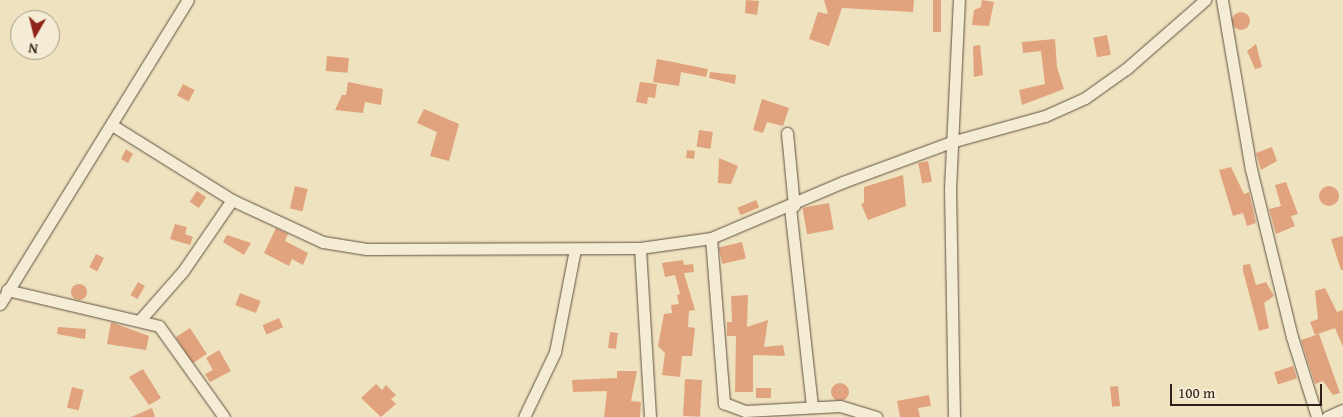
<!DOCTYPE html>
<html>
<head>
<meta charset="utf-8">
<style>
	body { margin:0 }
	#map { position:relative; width:1343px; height:417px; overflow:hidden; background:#efe2be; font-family:"Gentium Book Plus",serif }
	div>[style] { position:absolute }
	.building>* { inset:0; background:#e0a37e; transform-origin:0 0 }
	.round { border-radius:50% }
	.roads { filter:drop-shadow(0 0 1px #5f5042) drop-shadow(0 0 1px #5f5042) }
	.street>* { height:11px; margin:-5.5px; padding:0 5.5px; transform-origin:5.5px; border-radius:5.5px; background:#f5ecd5 }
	span { translate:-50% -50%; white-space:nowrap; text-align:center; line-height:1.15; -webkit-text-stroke:4px #f5ecd5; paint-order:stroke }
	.north { position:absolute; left:10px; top:10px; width:50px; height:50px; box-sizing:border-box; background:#f5ecd5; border:1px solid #a69a89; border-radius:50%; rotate:188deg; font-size:14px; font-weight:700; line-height:20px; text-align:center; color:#2f1f18 }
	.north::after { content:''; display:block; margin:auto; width:18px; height:22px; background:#8f2418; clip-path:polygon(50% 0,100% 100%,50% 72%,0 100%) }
	.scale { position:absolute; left:1170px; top:384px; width:152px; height:22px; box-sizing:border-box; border:2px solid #2f1f18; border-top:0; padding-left:6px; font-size:15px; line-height:18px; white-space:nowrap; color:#2f1f18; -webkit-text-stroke:4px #f5ecd5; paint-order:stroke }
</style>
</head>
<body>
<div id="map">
	<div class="building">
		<i style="clip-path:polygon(746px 0,759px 1px,757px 15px,745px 13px)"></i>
		<i style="clip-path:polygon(824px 0,914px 0,913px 12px,842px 8px,829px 46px,809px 39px,818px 12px,828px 14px)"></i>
		<i style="left:933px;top:0;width:8px;height:32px"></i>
		<i style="clip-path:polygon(982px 0,994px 2px,989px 26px,972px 25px,974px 10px,981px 7px)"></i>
		<i class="round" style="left:1232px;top:12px;width:18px;height:18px"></i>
		<i style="left:1107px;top:35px;width:20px;height:14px;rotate:79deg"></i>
		<i style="clip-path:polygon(1055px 39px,1057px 67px,1064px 89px,1022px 105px,1019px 90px,1045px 84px,1041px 51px,1023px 53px,1022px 42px)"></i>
		<i style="clip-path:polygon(1256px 44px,1262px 67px,1255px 69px,1247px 51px)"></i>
		<i style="clip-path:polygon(980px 45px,983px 75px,974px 77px,973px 46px)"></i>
		<i style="left:327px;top:56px;width:22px;height:15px;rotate:5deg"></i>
		<i style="clip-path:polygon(657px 59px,708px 69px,706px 77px,681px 72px,679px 86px,653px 82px)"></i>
		<i style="clip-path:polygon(710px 72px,736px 75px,735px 84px,709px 78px)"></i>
		<i style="clip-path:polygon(348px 82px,383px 89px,381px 105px,365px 102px,363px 113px,335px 110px,342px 95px,346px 95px)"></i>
		<i style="clip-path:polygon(640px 82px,657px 84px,655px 98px,648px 97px,647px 104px,636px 102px)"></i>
		<i style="left:183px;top:84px;width:13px;height:13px;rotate:27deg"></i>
		<i style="clip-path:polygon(762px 99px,789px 108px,783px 126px,767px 122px,763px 133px,753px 130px)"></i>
		<i style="clip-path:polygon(424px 109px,459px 124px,449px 161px,430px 156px,437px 132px,417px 123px)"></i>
		<i style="left:699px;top:130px;width:14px;height:17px;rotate:8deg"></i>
		<i style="clip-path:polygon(1272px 147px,1277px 161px,1261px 170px,1256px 153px)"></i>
		<i style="clip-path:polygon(126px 149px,133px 154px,128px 163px,121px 159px)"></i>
		<i style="left:687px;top:150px;width:8px;height:8px;rotate:7deg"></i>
		<i style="clip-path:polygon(719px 158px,738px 166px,731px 184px,718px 183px)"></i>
		<i style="left:928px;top:161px;width:21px;height:10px;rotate:79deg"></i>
		<i style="clip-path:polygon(1231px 167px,1244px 194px,1249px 192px,1256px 223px,1247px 226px,1243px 213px,1233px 216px,1219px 170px)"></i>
		<i style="clip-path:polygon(903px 175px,906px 206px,868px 220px,861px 204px,864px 203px,864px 187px)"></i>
		<i style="clip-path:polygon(1286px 182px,1298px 214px,1291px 216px,1295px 226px,1276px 234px,1269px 209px,1281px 206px,1275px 185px)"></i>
		<i style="left:295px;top:186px;width:13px;height:23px;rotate:13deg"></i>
		<i class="round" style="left:1319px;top:186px;width:20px;height:20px"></i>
		<i style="left:197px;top:191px;width:11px;height:13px;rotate:34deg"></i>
		<i style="left:756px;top:200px;width:8px;height:20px;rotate:67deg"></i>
		<i style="left:829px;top:203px;width:27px;height:27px;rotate:80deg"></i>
		<i style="clip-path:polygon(175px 224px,187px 227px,185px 234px,193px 237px,190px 245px,170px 239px)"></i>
		<i style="clip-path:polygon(276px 228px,288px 234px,285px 241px,308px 253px,303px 265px,292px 259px,289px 266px,264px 253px)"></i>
		<i style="clip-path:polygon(227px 235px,251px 243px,244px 255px,223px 242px)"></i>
		<i style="clip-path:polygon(1343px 236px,1343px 270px,1341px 270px,1331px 239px)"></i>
		<i style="left:742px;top:242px;width:17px;height:24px;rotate:77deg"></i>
		<i style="left:96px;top:254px;width:9px;height:15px;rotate:27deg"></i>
		<i style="clip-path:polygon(683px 260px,684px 265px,693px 264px,694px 272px,684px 273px,695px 310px,689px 311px,688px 327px,695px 328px,692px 356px,682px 356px,680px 377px,662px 375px,665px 353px,658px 346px,664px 314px,672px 313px,671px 305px,679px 304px,677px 295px,680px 294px,675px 275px,665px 277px,662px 263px)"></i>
		<i style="clip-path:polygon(1250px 264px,1256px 285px,1266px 282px,1274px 296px,1264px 303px,1269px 328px,1259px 331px,1243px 271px,1243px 265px)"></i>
		<i style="left:138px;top:282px;width:8px;height:15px;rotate:30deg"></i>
		<i class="round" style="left:71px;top:284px;width:16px;height:16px"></i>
		<i style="clip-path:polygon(1325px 288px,1337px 312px,1343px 310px,1343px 347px,1335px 328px,1315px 335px,1310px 322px,1318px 319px,1315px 291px)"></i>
		<i style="left:240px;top:293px;width:22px;height:13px;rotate:21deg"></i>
		<i style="clip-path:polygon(748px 295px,747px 327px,768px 320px,764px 347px,783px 345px,785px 356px,753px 355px,753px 392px,735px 392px,736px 336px,727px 336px,727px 322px,732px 322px,731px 296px)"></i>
		<i style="left:279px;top:318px;width:10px;height:18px;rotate:66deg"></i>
		<i style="clip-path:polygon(111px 322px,149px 336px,146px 350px,107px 344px)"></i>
		<i style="clip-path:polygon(58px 327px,86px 329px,85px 339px,57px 334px)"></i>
		<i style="left:190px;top:328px;width:31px;height:17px;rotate:57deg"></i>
		<i style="left:610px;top:332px;width:8px;height:16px;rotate:7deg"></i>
		<i style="clip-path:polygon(1319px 334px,1340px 393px,1333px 395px,1323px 381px,1315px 384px,1301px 340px)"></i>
		<i style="clip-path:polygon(219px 350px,231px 371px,210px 382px,205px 374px,213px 370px,206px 358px)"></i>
		<i style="left:1293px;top:366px;width:13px;height:20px;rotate:72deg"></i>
		<i style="clip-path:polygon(143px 369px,161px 398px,149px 405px,129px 377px)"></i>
		<i style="clip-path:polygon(617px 371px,637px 371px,631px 401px,641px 402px,640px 417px,604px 417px,607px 391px,573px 392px,572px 380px,617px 378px)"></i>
		<i style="left:685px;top:379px;width:17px;height:37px;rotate:3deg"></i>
		<i class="round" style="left:831px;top:383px;width:18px;height:18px"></i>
		<i style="clip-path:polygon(376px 384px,382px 390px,386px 385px,396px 395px,391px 399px,396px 404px,381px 417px,361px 398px)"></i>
		<i style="left:1118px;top:386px;width:20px;height:8px;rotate:84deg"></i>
		<i style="left:72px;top:387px;width:12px;height:21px;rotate:14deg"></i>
		<i style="left:756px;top:388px;width:15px;height:10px"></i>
		<i style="clip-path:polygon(929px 395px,931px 406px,918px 408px,920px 417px,900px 417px,897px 401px)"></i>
		<i style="clip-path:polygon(152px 408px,155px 417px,131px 417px)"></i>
	</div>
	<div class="roads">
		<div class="street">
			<i style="left:1222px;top:0;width:171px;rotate:80.3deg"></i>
			<i style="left:1251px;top:169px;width:173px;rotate:76.3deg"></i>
			<i style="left:1292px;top:337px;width:84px;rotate:72.6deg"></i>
			<i style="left:112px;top:125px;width:142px;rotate:32deg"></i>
			<i style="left:232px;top:200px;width:100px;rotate:24.8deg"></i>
			<i style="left:323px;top:242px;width:44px;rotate:9.2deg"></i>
			<i style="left:366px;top:249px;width:274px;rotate:-0.2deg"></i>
			<i style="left:640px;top:248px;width:72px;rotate:-8deg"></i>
			<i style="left:711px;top:238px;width:143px;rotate:-23deg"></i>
			<i style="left:843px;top:182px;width:115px;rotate:-20.3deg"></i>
			<i style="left:951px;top:142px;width:98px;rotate:-15.5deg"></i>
			<i style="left:1045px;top:116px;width:44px;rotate:-24.2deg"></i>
			<i style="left:1085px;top:98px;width:50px;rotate:-35.3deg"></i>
			<i style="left:1126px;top:69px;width:105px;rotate:-41.1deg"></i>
			<i style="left:787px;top:133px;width:73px;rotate:84.5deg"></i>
			<i style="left:790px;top:207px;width:199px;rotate:83.7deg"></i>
			<i style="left:711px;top:238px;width:166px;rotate:85.5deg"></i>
			<i style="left:724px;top:403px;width:22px;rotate:21deg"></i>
			<i style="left:745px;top:411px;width:95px;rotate:-3deg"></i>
			<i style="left:840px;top:406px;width:38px;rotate:17deg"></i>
			<i style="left:640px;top:248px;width:169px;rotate:86.6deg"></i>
			<i style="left:7px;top:290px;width:156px;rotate:13.3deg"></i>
			<i style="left:159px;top:326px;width:112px;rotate:54.5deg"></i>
			<i style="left:0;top:304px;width:357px;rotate:-58.3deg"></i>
			<i style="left:140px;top:320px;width:65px;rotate:-48.7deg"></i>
			<i style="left:183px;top:271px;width:86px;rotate:-55.4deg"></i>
			<i style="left:524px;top:417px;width:72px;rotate:-64.5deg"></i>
			<i style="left:555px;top:352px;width:105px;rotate:-79deg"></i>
			<i style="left:954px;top:417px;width:228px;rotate:-91deg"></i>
			<i style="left:950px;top:189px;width:189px;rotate:-87.3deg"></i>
			<i style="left:1327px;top:417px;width:17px;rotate:-24deg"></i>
		</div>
	</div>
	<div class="north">N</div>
	<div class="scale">100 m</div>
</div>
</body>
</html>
